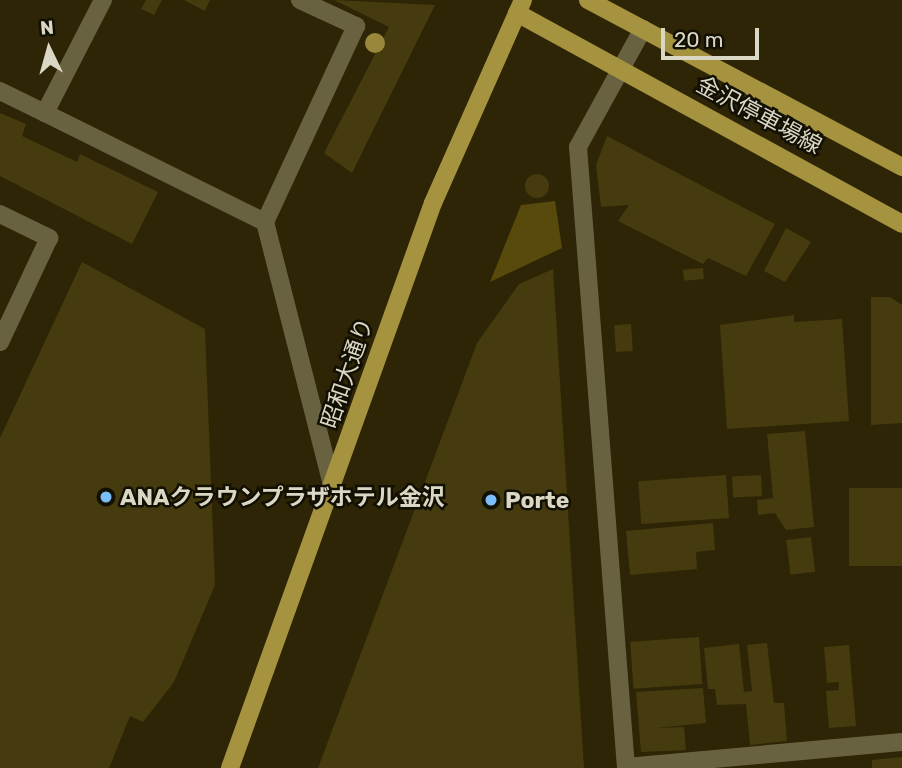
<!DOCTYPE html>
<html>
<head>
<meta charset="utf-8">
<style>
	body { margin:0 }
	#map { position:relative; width:902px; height:768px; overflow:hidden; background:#2d2505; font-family:Rubik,"Noto Sans JP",sans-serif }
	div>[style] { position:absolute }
	.green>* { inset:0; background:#574a0c }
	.building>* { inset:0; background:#453b0e; transform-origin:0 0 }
	.round { border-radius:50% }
	.minor>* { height:18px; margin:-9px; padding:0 9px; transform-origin:9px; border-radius:9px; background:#696241 }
	.major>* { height:18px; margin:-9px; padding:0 9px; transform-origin:9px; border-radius:9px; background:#a5933f }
	.trees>* { width:20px; height:20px; margin:-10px; border-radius:50%; background:#99873b }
	.dots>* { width:19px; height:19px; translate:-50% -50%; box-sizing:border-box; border:4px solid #120f03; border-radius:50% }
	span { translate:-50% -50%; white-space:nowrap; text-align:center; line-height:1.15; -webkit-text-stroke:5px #120f03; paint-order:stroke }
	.street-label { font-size:23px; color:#dbd7c5 }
	.poi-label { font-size:23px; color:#dbd7c5; font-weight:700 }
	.left { translate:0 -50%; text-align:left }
	.north { position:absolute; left:14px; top:14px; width:70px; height:70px; -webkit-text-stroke:5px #120f03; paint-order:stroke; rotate:355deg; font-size:19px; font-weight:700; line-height:28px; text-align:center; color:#dbd7c5 }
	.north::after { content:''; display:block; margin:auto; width:24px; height:32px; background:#dbd7c5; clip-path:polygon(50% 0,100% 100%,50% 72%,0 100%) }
	.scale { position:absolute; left:661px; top:28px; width:98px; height:32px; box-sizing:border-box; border:4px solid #dbd7c5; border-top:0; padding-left:9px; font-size:21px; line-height:24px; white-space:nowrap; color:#dbd7c5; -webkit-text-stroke:5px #120f03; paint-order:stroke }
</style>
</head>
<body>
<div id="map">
	<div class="green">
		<i style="clip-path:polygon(555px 201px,562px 248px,490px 282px,521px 205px)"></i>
	</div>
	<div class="building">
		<i style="clip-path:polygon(146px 0,162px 0,154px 15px,141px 9px)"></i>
		<i style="clip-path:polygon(184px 0,210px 0,205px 11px)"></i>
		<i style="clip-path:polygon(334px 0,435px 5px,352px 173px,324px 153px,389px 27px)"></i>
		<i style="clip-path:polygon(0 113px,26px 124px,22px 136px,77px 162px,80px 154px,158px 192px,132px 244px,0 176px)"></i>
		<i style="clip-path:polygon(607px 136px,775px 224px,746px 276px,708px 258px,703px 264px,618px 221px,629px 205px,601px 207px,596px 165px)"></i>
		<i class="round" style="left:525px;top:174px;width:24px;height:24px"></i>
		<i style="clip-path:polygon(786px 228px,811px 242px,785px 282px,764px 271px)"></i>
		<i style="clip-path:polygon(82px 262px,205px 329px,215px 585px,174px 682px,143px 722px,130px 716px,109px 768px,0 768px,0 438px)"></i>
		<i style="left:703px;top:268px;width:11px;height:20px;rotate:85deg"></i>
		<i style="clip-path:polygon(553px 269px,584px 768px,318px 768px,477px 343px,519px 284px)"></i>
		<i style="clip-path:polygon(871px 297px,890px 297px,902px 305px,902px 423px,871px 425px)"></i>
		<i style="clip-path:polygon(794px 315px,794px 322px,842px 319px,849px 421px,727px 429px,720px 325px)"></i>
		<i style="left:631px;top:324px;width:27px;height:17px;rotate:86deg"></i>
		<i style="clip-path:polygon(805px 431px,814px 527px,786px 530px,775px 513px,758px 515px,757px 500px,773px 498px,767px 434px)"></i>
		<i style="left:726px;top:475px;width:43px;height:88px;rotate:86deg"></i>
		<i style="left:761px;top:475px;width:21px;height:29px;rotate:87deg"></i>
		<i style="left:902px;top:488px;width:78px;height:53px;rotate:90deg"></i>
		<i style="clip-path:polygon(713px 523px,715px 550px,696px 552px,697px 569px,630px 575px,626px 531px)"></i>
		<i style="left:811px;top:537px;width:35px;height:25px;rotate:83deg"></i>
		<i style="left:699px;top:637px;width:47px;height:69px;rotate:86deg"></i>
		<i style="clip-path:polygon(767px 643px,774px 703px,784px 703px,787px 741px,750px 745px,746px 704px,717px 705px,715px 689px,708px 689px,704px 648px,739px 644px,744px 692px,752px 691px,747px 645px)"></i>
		<i style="clip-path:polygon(849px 645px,856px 726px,829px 728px,826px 691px,839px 690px,839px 682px,827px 683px,824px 647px)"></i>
		<i style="clip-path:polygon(703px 688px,706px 723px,656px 728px,684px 727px,686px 750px,641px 752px,636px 692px)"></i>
		<i style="clip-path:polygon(902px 757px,902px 768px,872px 768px,872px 760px)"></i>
	</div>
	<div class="minor">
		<i style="left:103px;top:0;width:127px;rotate:117.2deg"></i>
		<i style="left:45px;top:113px;width:246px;rotate:26.4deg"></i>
		<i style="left:300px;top:0;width:62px;rotate:24.9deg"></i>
		<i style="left:356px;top:26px;width:216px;rotate:114.9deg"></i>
		<i style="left:265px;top:222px;width:276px;rotate:75.7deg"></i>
		<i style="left:0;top:91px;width:50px;rotate:26.1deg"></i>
		<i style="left:0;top:214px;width:55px;rotate:26.1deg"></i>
		<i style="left:49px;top:238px;width:115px;rotate:115.2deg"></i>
		<i style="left:626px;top:767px;width:277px;rotate:-5.2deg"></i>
		<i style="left:626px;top:768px;width:623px;rotate:-94.42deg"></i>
		<i style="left:578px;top:147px;width:135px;rotate:-61.2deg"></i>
	</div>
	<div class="major">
		<i style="left:588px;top:0;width:356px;rotate:28deg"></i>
		<i style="left:517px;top:13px;width:439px;rotate:28.7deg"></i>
		<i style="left:230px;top:768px;width:600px;rotate:-70.24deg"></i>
		<i style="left:433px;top:203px;width:222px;rotate:-66.1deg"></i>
	</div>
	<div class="trees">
		<i style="left:375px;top:43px"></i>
	</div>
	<div class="dots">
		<i style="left:106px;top:497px;background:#7cbef9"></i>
		<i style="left:491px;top:500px;background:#7cbef9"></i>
	</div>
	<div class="street-label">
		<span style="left:759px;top:115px;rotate:28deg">金沢停車場線</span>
		<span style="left:347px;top:373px;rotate:-71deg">昭和大通り</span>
	</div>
	<div class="poi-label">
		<span class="left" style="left:120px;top:497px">ANAクラウンプラザホテル金沢</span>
		<span class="left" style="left:505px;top:500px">Porte</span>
	</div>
	<div class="north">N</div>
	<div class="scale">20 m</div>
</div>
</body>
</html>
